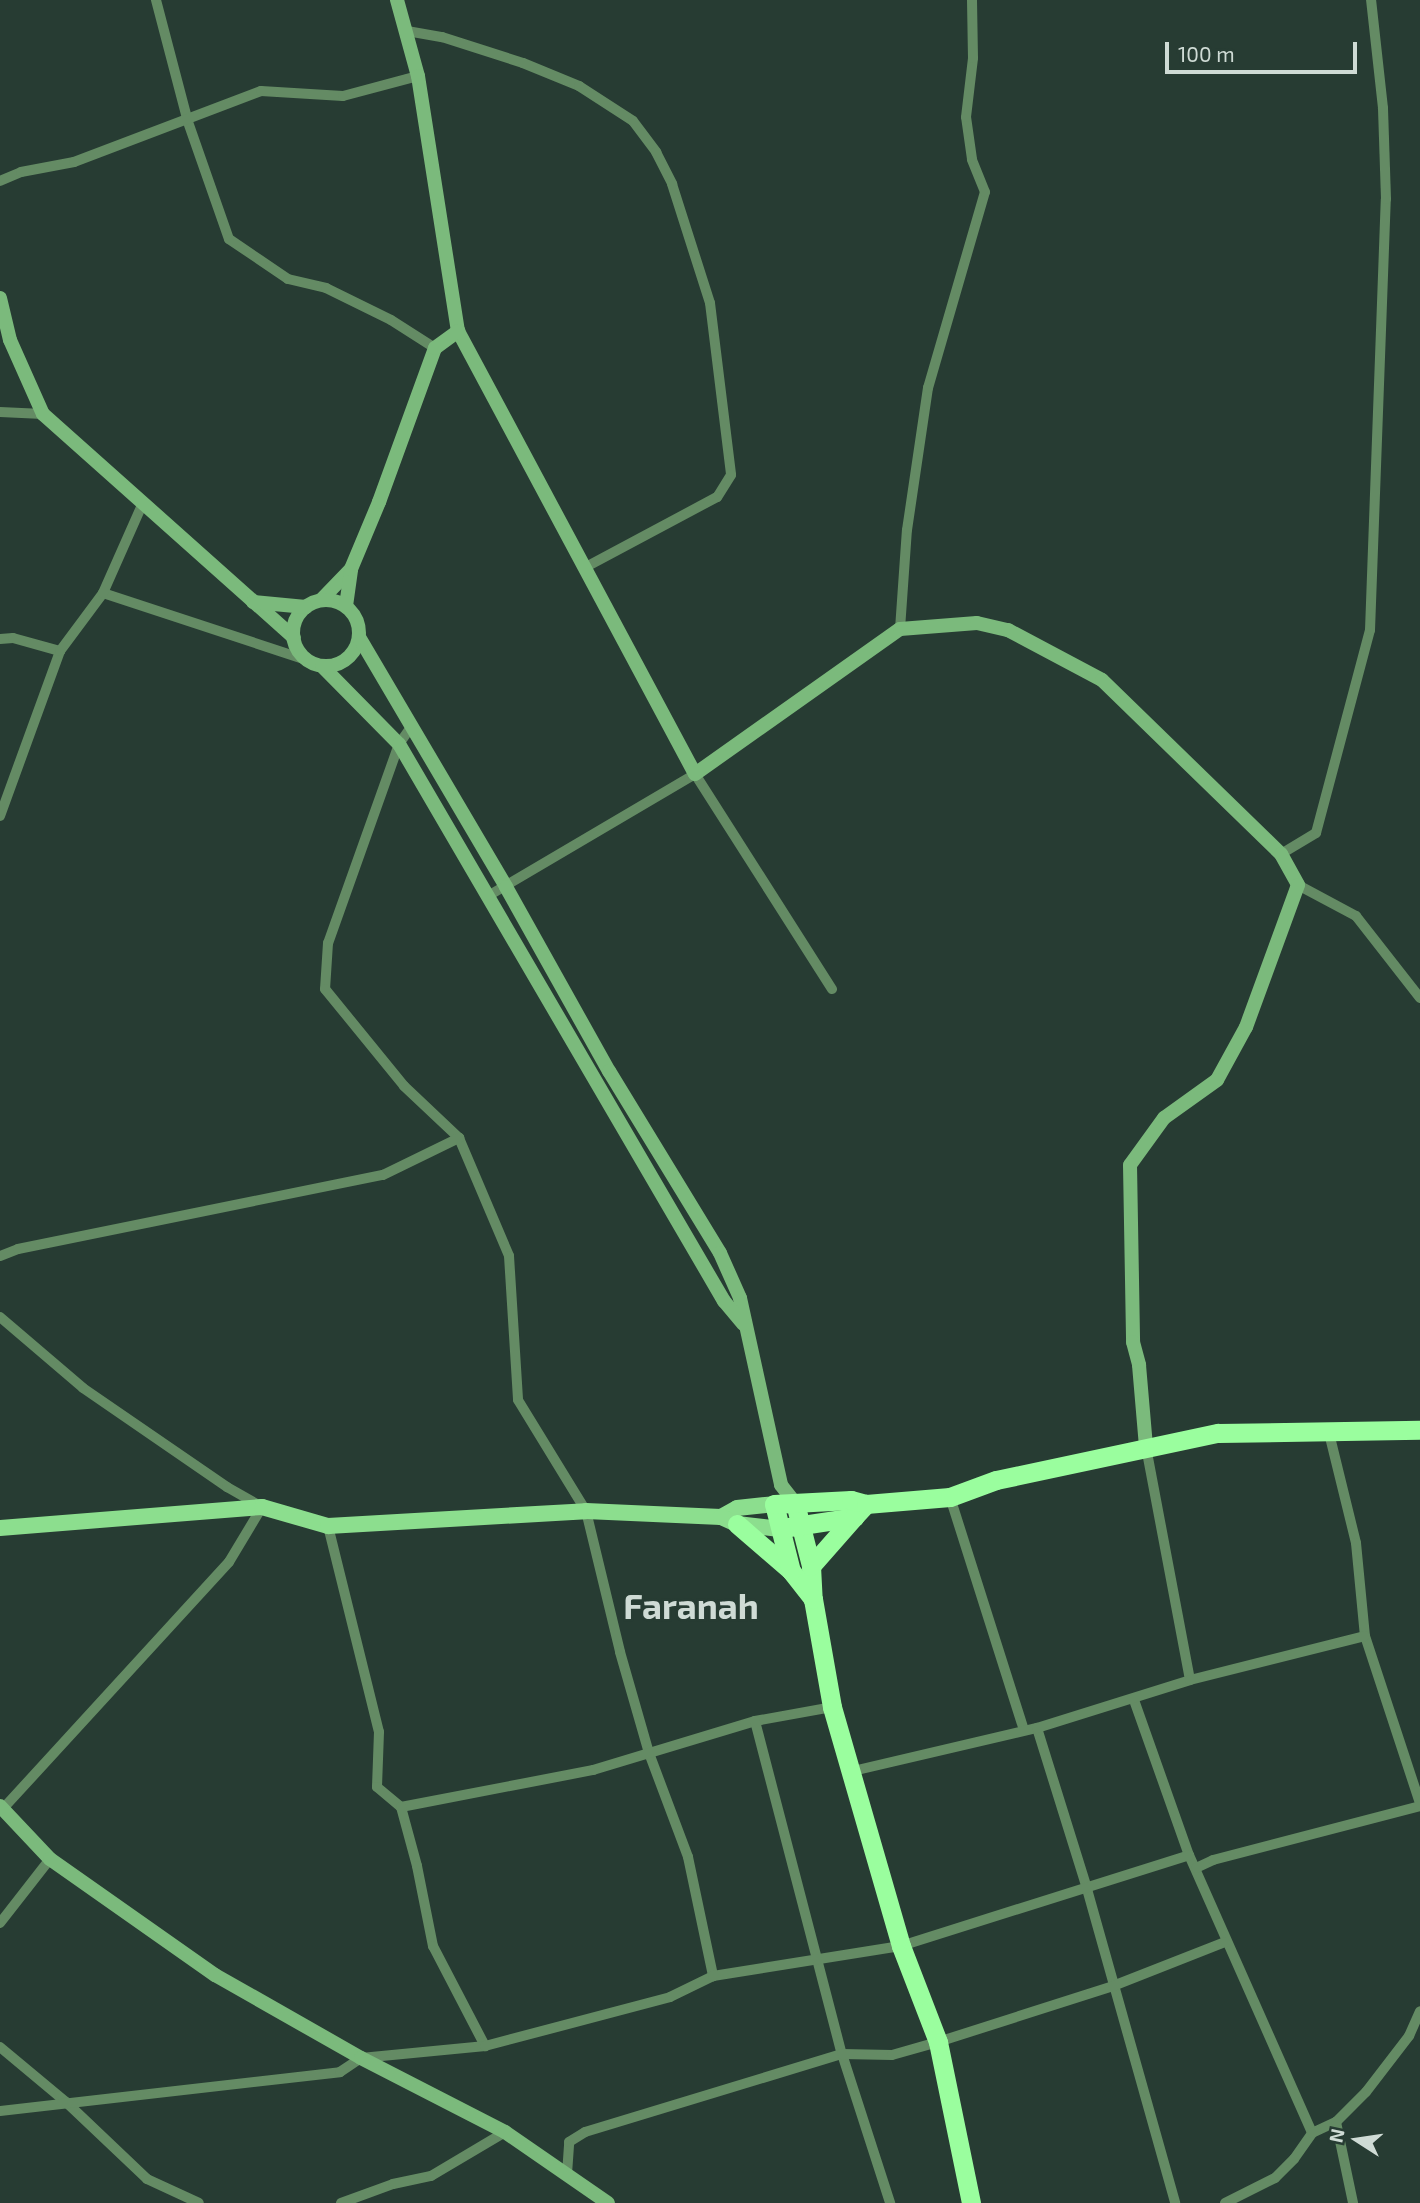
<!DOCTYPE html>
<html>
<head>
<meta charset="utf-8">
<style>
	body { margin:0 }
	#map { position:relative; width:1420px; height:2203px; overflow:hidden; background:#273c33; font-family:"Exo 2",sans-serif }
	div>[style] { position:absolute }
	.street>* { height:10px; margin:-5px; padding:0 5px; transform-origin:5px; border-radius:5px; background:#648b64 }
	.secondary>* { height:14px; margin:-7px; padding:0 7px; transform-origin:7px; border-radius:7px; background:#7bba7c }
	.secondary>.ring { margin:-7px; padding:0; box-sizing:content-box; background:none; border:14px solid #7bba7c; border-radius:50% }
	.primary>* { height:16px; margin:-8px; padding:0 8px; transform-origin:8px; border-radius:8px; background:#8cde8e }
	.highway>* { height:19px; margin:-9.5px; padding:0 9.5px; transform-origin:9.5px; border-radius:9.5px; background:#9afe9e }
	span { translate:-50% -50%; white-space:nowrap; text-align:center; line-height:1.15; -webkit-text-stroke:5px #273c33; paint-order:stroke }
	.town-label { font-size:35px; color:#cfdbd5; font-weight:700 }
	.north { position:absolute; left:1322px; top:2105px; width:70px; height:70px; -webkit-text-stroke:5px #273c33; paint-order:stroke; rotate:282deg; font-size:19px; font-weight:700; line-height:28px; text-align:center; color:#cfdbd5 }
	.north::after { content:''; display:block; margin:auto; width:24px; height:32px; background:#cfdbd5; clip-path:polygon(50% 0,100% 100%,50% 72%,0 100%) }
	.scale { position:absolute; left:1165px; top:42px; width:192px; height:32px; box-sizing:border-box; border:4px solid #cfdbd5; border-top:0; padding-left:9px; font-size:21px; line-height:24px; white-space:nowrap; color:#cfdbd5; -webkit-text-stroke:5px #273c33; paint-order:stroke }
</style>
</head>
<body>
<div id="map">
	<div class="street">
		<i style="left:156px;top:0;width:126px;rotate:75.3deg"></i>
		<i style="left:188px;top:122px;width:124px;rotate:70.7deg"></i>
		<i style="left:229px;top:239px;width:71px;rotate:34.1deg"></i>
		<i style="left:288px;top:279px;width:39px;rotate:13deg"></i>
		<i style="left:326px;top:288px;width:72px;rotate:26.2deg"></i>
		<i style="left:391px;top:320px;width:52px;rotate:32.5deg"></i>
		<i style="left:407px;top:31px;width:36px;rotate:10deg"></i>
		<i style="left:442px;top:37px;width:85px;rotate:17.8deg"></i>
		<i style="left:523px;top:63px;width:61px;rotate:22.3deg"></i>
		<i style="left:579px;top:86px;width:64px;rotate:32.9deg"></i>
		<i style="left:633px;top:121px;width:39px;rotate:53deg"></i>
		<i style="left:656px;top:152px;width:36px;rotate:63deg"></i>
		<i style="left:672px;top:184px;width:125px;rotate:72.3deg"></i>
		<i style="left:710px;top:303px;width:173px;rotate:83deg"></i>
		<i style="left:731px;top:475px;width:26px;rotate:122deg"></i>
		<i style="left:717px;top:497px;width:151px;rotate:151.9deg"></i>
		<i style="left:0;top:181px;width:23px;rotate:-23deg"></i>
		<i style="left:21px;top:172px;width:54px;rotate:-10.7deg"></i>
		<i style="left:74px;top:162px;width:200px;rotate:-20.8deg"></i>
		<i style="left:261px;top:91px;width:82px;rotate:3.5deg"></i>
		<i style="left:343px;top:96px;width:78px;rotate:-14.9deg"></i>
		<i style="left:0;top:412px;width:43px;rotate:2.7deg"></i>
		<i style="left:103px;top:593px;width:215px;rotate:18.2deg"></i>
		<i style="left:900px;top:629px;width:99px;rotate:-86deg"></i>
		<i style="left:907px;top:530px;width:144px;rotate:-81.6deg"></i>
		<i style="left:928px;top:388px;width:204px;rotate:-73.8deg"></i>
		<i style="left:985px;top:192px;width:35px;rotate:-112deg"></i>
		<i style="left:972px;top:159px;width:42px;rotate:-98.1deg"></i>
		<i style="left:966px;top:117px;width:59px;rotate:-83.2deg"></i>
		<i style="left:973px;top:58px;width:58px;rotate:-91deg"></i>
		<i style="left:0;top:639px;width:13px;rotate:-4deg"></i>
		<i style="left:13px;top:638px;width:49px;rotate:15.5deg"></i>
		<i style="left:411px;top:727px;width:21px;rotate:125deg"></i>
		<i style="left:399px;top:744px;width:211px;rotate:109.6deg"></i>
		<i style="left:328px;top:943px;width:46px;rotate:93.7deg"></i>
		<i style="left:325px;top:989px;width:125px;rotate:50.8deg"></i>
		<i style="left:404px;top:1086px;width:76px;rotate:43.4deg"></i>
		<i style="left:459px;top:1138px;width:128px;rotate:67deg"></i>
		<i style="left:509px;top:1256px;width:144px;rotate:86.4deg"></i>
		<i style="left:518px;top:1400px;width:130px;rotate:58.5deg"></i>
		<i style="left:586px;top:1511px;width:145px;rotate:76.4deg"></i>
		<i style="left:620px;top:1652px;width:105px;rotate:74deg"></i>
		<i style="left:649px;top:1753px;width:111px;rotate:69.4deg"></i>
		<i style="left:688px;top:1857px;width:122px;rotate:78.1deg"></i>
		<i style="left:0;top:816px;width:176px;rotate:-70deg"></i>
		<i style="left:60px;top:651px;width:72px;rotate:-53.4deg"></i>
		<i style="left:103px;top:593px;width:96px;rotate:-66.1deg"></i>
		<i style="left:1281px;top:854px;width:41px;rotate:-31deg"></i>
		<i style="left:1316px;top:833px;width:210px;rotate:-75.1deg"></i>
		<i style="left:1370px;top:630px;width:431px;rotate:-87.9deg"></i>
		<i style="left:1386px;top:199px;width:91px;rotate:-91.9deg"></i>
		<i style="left:1383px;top:108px;width:109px;rotate:-96.3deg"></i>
		<i style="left:1298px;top:885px;width:66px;rotate:28.1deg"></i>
		<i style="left:1356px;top:916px;width:104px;rotate:52deg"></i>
		<i style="left:488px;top:896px;width:240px;rotate:-30.5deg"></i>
		<i style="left:695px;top:774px;width:255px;rotate:57.5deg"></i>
		<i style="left:0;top:1256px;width:19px;rotate:-21deg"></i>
		<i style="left:18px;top:1249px;width:372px;rotate:-11.5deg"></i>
		<i style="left:383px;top:1175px;width:85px;rotate:-26deg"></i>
		<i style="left:0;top:1317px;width:109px;rotate:40.5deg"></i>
		<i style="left:83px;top:1388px;width:175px;rotate:34.5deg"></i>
		<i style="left:227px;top:1487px;width:40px;rotate:29.7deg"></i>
		<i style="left:262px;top:1507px;width:64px;rotate:121deg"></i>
		<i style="left:229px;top:1562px;width:335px;rotate:132.5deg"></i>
		<i style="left:1329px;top:1433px;width:113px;rotate:76.2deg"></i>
		<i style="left:1356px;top:1543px;width:93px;rotate:84.5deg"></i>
		<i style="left:1365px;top:1636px;width:176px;rotate:71.8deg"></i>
		<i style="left:1146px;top:1447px;width:237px;rotate:79.3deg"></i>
		<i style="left:950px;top:1497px;width:244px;rotate:72.4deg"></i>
		<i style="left:328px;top:1526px;width:212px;rotate:76.1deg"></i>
		<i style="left:379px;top:1732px;width:55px;rotate:92.1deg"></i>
		<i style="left:377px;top:1787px;width:31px;rotate:40deg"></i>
		<i style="left:401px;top:1807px;width:196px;rotate:-10.9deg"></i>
		<i style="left:593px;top:1770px;width:169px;rotate:-16.8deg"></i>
		<i style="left:755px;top:1721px;width:78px;rotate:-10.3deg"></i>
		<i style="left:1134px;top:1700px;width:164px;rotate:70.5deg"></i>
		<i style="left:1189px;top:1855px;width:304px;rotate:66.1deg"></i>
		<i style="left:755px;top:1721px;width:344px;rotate:75.4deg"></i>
		<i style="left:842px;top:2054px;width:157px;rotate:72.1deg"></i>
		<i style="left:1037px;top:1728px;width:169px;rotate:72.7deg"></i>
		<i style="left:1087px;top:1889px;width:326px;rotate:74.3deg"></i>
		<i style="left:853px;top:1771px;width:189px;rotate:-13.2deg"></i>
		<i style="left:1037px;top:1728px;width:160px;rotate:-17.4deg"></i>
		<i style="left:1190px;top:1680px;width:180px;rotate:-14.1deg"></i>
		<i style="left:401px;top:1807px;width:61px;rotate:74.8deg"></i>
		<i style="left:417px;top:1866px;width:82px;rotate:78.7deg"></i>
		<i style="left:433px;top:1946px;width:113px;rotate:62.5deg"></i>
		<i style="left:1196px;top:1868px;width:19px;rotate:-25deg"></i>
		<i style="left:1213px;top:1860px;width:214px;rotate:-14.6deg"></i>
		<i style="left:0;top:1923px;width:81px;rotate:-52deg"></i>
		<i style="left:0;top:2047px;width:86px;rotate:39.8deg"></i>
		<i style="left:66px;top:2102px;width:112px;rotate:43.5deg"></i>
		<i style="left:147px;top:2179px;width:57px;rotate:24.8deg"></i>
		<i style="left:0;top:2111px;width:342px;rotate:-6.5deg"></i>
		<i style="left:340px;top:2072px;width:25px;rotate:-34deg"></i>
		<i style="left:361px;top:2058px;width:125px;rotate:-5.5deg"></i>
		<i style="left:485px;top:2046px;width:191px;rotate:-14.8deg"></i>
		<i style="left:670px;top:1997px;width:48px;rotate:-26deg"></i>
		<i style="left:713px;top:1976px;width:190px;rotate:-9.1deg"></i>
		<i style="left:901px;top:1946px;width:302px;rotate:-17.5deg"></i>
		<i style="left:1336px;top:2122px;width:83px;rotate:78.1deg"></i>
		<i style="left:567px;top:2174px;width:32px;rotate:-86deg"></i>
		<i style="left:569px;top:2142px;width:19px;rotate:-32deg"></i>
		<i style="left:585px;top:2132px;width:269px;rotate:-16.9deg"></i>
		<i style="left:842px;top:2054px;width:50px;rotate:1.1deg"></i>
		<i style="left:892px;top:2055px;width:48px;rotate:-15.8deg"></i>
		<i style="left:938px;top:2042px;width:184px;rotate:-17.7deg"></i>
		<i style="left:1113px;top:1986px;width:120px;rotate:-21.4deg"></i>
		<i style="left:341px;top:2203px;width:55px;rotate:-20.1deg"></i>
		<i style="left:393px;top:2184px;width:39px;rotate:-12deg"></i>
		<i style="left:431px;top:2176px;width:86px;rotate:-30.7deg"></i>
		<i style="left:1225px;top:2203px;width:56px;rotate:-26.6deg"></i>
		<i style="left:1275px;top:2178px;width:27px;rotate:-45deg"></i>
		<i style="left:1294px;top:2159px;width:32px;rotate:-55deg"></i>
		<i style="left:1312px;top:2133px;width:26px;rotate:-25deg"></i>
		<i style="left:1336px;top:2122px;width:42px;rotate:-45deg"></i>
		<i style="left:1366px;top:2092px;width:71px;rotate:-52.5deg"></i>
		<i style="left:1409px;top:2036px;width:27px;rotate:-66deg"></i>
	</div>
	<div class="secondary">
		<i style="left:397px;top:0;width:79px;rotate:74.6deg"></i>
		<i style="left:418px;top:76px;width:258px;rotate:81.1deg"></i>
		<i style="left:458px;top:331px;width:502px;rotate:61.85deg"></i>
		<i style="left:695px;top:774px;width:251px;rotate:-35.3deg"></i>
		<i style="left:900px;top:629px;width:77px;rotate:-4.5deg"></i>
		<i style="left:977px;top:623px;width:32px;rotate:13deg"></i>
		<i style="left:1008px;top:630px;width:106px;rotate:28deg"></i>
		<i style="left:1102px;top:680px;width:250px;rotate:44.2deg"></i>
		<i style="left:1281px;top:854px;width:35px;rotate:61deg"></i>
		<i style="left:1298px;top:885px;width:151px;rotate:110.1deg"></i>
		<i style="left:1246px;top:1027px;width:60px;rotate:118.7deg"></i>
		<i style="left:1217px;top:1080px;width:65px;rotate:144.4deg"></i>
		<i style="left:1164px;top:1118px;width:58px;rotate:125.9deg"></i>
		<i style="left:1130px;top:1165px;width:177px;rotate:89deg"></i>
		<i style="left:1133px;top:1342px;width:24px;rotate:75deg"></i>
		<i style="left:1139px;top:1365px;width:82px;rotate:85.1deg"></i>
		<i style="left:0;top:298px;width:43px;rotate:76.6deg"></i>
		<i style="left:10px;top:340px;width:81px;rotate:66deg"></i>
		<i style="left:43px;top:414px;width:336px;rotate:41.7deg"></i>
		<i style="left:321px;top:600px;width:43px;rotate:-45.9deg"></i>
		<i class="ring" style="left:293px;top:600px;width:52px;height:52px"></i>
		<i style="left:253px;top:602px;width:53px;rotate:5.4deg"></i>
		<i style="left:346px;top:606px;width:37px;rotate:-82deg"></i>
		<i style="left:351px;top:569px;width:73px;rotate:-67.3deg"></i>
		<i style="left:379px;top:502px;width:164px;rotate:-70deg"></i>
		<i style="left:435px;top:348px;width:29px;rotate:-36deg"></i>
		<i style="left:359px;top:637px;width:290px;rotate:59.5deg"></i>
		<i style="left:506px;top:887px;width:211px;rotate:60.8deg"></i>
		<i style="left:609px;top:1071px;width:213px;rotate:58.6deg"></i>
		<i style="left:720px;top:1253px;width:49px;rotate:66deg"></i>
		<i style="left:740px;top:1298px;width:191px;rotate:77.6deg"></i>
		<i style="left:781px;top:1485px;width:23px;rotate:52deg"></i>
		<i style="left:322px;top:666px;width:110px;rotate:45.4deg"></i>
		<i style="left:399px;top:744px;width:645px;rotate:59.74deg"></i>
		<i style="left:724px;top:1301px;width:30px;rotate:50deg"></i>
		<i style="left:0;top:1806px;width:73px;rotate:46.7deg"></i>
		<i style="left:50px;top:1859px;width:202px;rotate:35.1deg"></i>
		<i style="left:215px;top:1975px;width:168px;rotate:29.6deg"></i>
		<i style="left:361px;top:2058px;width:162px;rotate:27.2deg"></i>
		<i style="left:505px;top:2132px;width:125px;rotate:34.6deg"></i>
	</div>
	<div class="primary">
		<i style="left:721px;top:1517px;width:18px;rotate:-29deg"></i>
		<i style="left:737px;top:1508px;width:37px;rotate:-6deg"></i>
		<i style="left:0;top:1528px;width:263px;rotate:-4.6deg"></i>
		<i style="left:262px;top:1507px;width:69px;rotate:16.1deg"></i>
		<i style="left:328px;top:1526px;width:258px;rotate:-3.3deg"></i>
		<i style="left:586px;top:1511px;width:135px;rotate:2.5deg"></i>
		<i style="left:721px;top:1517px;width:17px;rotate:24deg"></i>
		<i style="left:737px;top:1524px;width:43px;rotate:6.6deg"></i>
	</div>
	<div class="highway">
		<i style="left:795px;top:1503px;width:65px;rotate:75.7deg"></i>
		<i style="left:811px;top:1566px;width:33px;rotate:87deg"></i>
		<i style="left:813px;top:1599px;width:110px;rotate:80deg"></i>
		<i style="left:832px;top:1707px;width:249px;rotate:73.9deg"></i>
		<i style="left:901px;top:1946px;width:103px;rotate:68.9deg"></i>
		<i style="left:938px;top:2042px;width:164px;rotate:78.4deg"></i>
		<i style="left:737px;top:1524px;width:69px;rotate:40.9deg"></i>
		<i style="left:789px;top:1527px;width:66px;rotate:-8.7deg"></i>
		<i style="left:854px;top:1517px;width:18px;rotate:-47deg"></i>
		<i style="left:811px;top:1566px;width:65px;rotate:-48.7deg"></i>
		<i style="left:813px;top:1599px;width:36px;rotate:-128deg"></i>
		<i style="left:791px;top:1571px;width:69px;rotate:-104.2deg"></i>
		<i style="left:774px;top:1504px;width:77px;rotate:-3deg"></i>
		<i style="left:851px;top:1500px;width:16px;rotate:15deg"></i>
		<i style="left:866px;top:1504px;width:84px;rotate:-4.8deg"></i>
		<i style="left:950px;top:1497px;width:49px;rotate:-20.3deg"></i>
		<i style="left:996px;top:1480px;width:227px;rotate:-12deg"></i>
		<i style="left:1218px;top:1433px;width:202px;rotate:-0.9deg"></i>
	</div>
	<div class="town-label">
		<span style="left:691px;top:1605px">Faranah</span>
	</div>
	<div class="north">N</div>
	<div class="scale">100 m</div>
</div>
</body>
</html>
